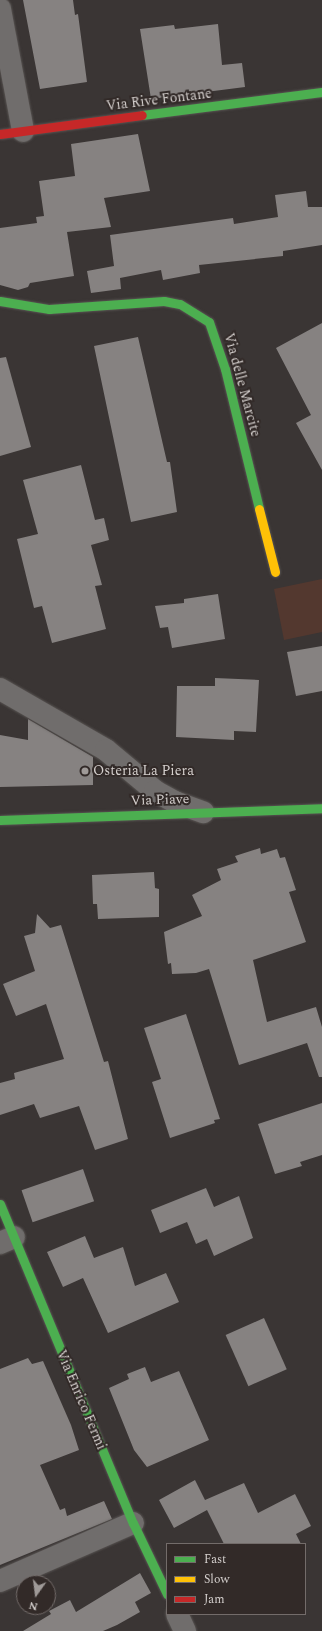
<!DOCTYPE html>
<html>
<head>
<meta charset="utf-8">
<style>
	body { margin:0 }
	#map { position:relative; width:322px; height:1631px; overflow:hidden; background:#3a3534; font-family:Spectral,serif }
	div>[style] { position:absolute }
	.green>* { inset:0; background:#53382f }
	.building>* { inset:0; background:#868281; transform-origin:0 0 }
	.roads { filter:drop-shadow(0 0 1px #585452) drop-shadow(0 0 1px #585452) }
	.street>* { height:22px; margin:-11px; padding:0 11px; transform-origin:11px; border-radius:11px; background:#706d6c }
	.fast>* { height:9px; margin:-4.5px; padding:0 4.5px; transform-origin:4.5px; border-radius:4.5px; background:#4caf50 }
	.slow>* { height:9px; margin:-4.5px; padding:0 4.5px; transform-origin:4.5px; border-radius:4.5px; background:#ffc107 }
	.jam>* { height:9px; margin:-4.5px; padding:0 4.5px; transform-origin:4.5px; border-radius:4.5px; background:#c62828 }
	.dots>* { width:11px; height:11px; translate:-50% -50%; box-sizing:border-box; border:2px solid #322a28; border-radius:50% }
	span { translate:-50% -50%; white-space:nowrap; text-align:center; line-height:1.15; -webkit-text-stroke:4px #322a28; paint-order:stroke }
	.street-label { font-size:14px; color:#d5d0ce }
	.poi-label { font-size:14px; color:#d5d0ce }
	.left { translate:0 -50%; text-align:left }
	.legend { position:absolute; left:166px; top:1543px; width:140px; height:72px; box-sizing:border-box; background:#322a28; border:1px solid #736c6a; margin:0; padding:5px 7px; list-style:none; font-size:12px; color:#d5d0ce }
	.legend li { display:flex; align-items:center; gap:8px; height:20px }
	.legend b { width:20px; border:1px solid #736c6a }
	.north { position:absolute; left:16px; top:1575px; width:40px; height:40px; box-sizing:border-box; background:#322a28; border:1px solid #736c6a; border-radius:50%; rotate:194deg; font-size:11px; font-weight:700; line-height:16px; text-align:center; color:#d5d0ce }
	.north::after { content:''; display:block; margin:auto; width:14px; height:18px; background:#9f9a98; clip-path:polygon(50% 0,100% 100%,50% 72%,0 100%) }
</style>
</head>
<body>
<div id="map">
	<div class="green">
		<i style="clip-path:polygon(322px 579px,322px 632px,284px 640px,274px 589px)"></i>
	</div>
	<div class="building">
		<i style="clip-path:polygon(23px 0,73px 0,75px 15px,78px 14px,87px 82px,40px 89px)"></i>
		<i style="clip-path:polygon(218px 24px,222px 65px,242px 63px,245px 87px,151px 99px,140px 29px,174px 25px,175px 29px)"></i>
		<i style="clip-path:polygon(138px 134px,150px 191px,104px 198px,111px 227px,67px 232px,74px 276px,30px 283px,28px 287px,18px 290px,0 285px,0 228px,37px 223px,36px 217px,44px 216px,39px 181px,75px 176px,71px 144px)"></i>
		<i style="clip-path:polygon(306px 191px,308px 207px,322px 207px,322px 245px,283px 251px,283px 256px,199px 265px,200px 273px,163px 280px,161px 270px,120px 278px,121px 289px,91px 293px,87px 271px,114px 266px,110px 235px,233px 218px,234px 224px,278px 217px,275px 195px)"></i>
		<i style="clip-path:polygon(322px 323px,322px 470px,296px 423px,311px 415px,276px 348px)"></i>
		<i style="clip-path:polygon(138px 337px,167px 462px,170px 462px,177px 512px,131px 522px,94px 346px)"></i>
		<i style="clip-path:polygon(6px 357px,31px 447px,0 456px,0 358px)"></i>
		<i style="clip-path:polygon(81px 465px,95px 520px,104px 518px,109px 540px,91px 545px,102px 585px,95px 586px,106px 629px,52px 643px,42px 606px,34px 608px,17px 539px,38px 534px,23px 480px)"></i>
		<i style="clip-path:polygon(218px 594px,225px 639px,172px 648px,168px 627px,160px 628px,155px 606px,184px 603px,184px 599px)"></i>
		<i style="clip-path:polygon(322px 646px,322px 691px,296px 696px,287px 652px)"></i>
		<i style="clip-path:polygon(215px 678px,259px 680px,256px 732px,234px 731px,234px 740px,176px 737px,177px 686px,215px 686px)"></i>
		<i style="clip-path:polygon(28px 719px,93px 757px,93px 785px,0 787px,0 735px,28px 740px)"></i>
		<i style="clip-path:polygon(260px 848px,261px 854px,277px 849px,280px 858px,285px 857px,296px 890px,289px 892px,306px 942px,253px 960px,267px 1022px,316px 1007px,322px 1027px,322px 1077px,319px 1077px,307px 1043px,239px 1065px,209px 969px,196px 973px,172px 974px,171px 963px,168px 964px,164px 932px,202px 916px,192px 895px,221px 880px,217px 869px,238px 862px,235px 856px)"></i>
		<i style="clip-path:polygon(154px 872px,155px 888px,159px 889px,159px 917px,98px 919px,97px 904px,93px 904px,92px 875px)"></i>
		<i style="clip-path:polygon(37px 914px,50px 928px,61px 925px,104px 1062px,108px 1061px,128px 1139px,95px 1150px,79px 1106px,40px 1118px,34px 1104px,0 1115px,0 1083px,15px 1079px,14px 1073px,64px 1059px,46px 1004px,16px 1016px,3px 984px,35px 971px,24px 936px,35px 933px)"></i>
		<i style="clip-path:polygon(186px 1014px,220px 1119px,214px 1120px,215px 1123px,170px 1138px,152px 1082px,161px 1079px,144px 1028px)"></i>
		<i style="clip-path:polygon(322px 1103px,322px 1155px,300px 1162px,302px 1166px,275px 1174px,258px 1124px)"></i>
		<i style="left:83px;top:1169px;width:34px;height:65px;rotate:71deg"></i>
		<i style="clip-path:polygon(206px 1188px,214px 1207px,239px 1196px,253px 1238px,214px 1256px,207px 1239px,196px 1244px,187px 1222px,160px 1233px,151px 1210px)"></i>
		<i style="clip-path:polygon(85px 1236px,94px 1258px,123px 1247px,135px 1286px,166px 1273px,179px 1302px,108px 1333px,83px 1278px,63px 1287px,47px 1252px)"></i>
		<i style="left:264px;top:1318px;width:56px;height:42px;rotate:66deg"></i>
		<i style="clip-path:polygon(28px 1358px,32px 1364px,43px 1361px,71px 1425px,79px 1450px,40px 1465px,60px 1510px,65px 1508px,67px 1516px,104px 1501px,112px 1519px,0 1565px,0 1369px)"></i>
		<i style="clip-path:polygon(145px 1367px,151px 1382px,179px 1371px,209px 1440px,147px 1467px,134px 1450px,109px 1388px,129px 1379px,127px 1374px)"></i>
		<i style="clip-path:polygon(195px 1480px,205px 1500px,244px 1483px,258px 1513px,295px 1494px,311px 1526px,296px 1534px,301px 1544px,224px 1544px,207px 1510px,174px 1528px,159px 1500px)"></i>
		<i style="clip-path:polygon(140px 1573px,151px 1593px,135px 1602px,140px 1612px,117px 1625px,103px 1631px,23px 1631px,51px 1614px,49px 1611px,70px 1600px,76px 1612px)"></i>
	</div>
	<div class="roads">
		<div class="street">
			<i style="left:0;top:9px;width:124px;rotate:79.3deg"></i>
			<i style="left:0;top:689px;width:122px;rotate:29.9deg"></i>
			<i style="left:106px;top:750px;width:64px;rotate:39.9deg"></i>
			<i style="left:155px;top:791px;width:23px;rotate:29deg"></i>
			<i style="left:175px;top:802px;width:30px;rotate:20deg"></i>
			<i style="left:0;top:1243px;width:15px;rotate:-23deg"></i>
			<i style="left:0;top:1581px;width:145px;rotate:-23.6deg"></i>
			<i style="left:177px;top:1614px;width:19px;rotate:65deg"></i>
		</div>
		<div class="fast">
			<i style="left:142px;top:115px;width:181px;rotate:-7.3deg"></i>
			<i style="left:0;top:301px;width:50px;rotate:9.3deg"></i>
			<i style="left:49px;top:309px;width:115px;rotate:-4deg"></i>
			<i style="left:164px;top:301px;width:16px;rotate:11deg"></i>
			<i style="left:180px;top:304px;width:34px;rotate:32deg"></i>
			<i style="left:209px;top:322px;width:50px;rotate:71.2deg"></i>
			<i style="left:225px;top:369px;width:144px;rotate:76.3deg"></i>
			<i style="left:0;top:820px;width:322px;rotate:-2.1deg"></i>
			<i style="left:0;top:1204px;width:346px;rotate:67.4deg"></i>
			<i style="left:133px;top:1523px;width:79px;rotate:64.4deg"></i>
		</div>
		<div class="slow">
			<i style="left:259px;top:509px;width:65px;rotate:75.7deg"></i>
		</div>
		<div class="jam">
			<i style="left:0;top:134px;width:143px;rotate:-7.6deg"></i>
		</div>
	</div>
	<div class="dots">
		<i style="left:85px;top:771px;background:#9f9a98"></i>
	</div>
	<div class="street-label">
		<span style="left:159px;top:100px;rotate:-7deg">Via Rive Fontane</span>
		<span style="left:242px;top:385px;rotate:75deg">Via delle Marcite</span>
		<span style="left:160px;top:800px;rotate:-2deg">Via Piave</span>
		<span style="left:81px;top:1400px;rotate:67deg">Via Enrico Fermi</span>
	</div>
	<div class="poi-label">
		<span class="left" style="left:93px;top:771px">Osteria La Piera</span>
	</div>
	<ul class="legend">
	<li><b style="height:5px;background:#4caf50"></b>Fast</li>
	<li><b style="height:5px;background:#ffc107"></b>Slow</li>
	<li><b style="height:5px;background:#c62828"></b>Jam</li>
	</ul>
	<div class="north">N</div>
</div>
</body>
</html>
